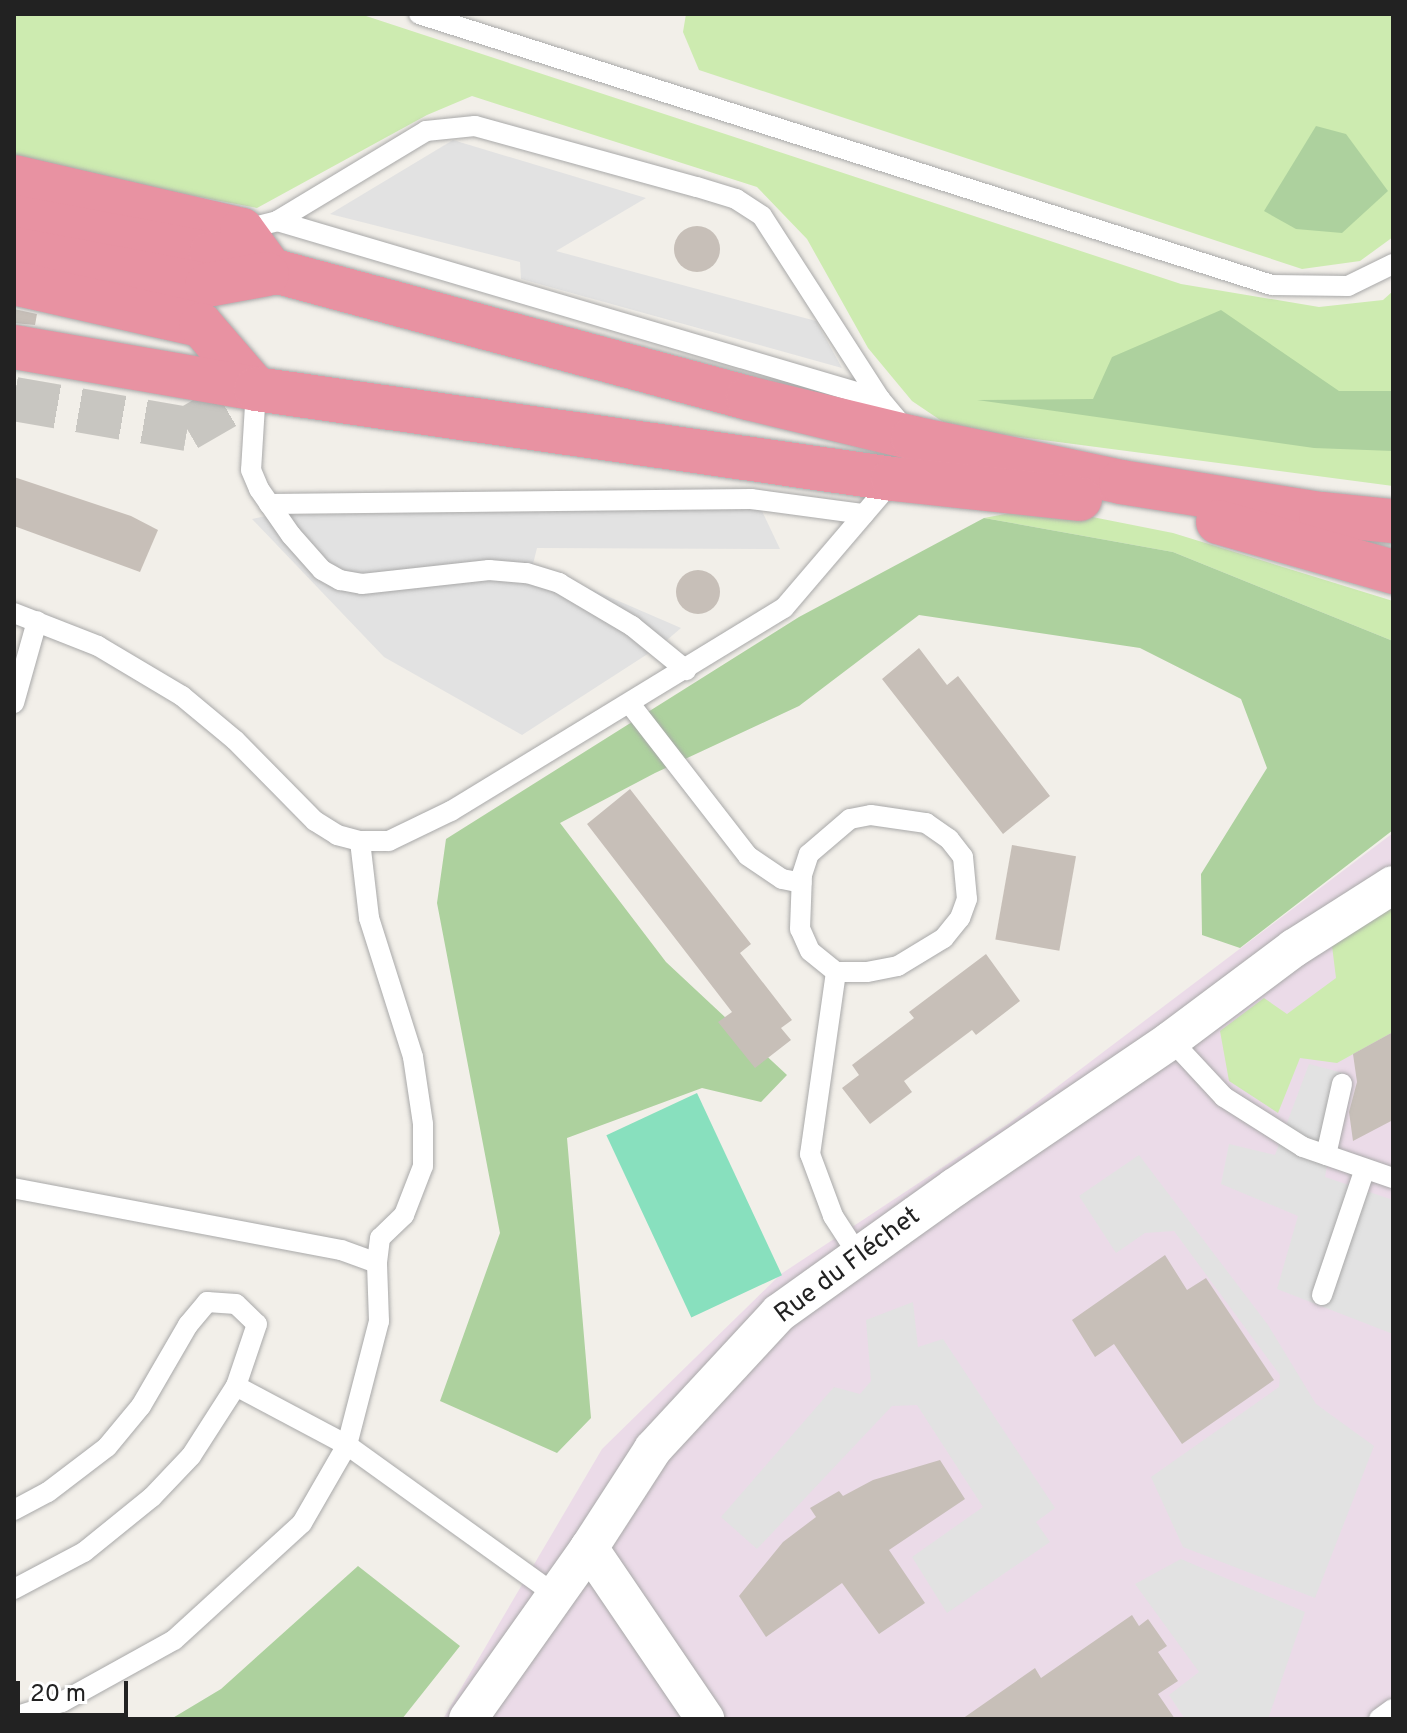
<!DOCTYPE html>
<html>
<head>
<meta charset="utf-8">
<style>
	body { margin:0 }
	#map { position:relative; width:1407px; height:1733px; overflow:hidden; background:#f2efe9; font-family:Overpass,sans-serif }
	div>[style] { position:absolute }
	.industrial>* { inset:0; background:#ebdbe8 }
	.grass>* { inset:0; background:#cdebb0 }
	.forest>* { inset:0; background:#add19e }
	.pitch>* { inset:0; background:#88e0be; transform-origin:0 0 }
	.parking>* { inset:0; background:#e2e2e2 }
	.building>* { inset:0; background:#c7bfb8; transform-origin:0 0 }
	.round { border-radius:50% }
	.motorway-tunnel>* { height:44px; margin-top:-22px; transform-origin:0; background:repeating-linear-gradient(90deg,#c8c6c1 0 44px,transparent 0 66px) }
	.roads { filter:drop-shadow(0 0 2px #a9a9a9) drop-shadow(0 0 2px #a9a9a9) }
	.service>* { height:20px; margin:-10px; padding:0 10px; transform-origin:10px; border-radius:10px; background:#fff }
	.minor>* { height:38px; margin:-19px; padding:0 19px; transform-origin:19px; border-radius:19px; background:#fff }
	.motorway>* { height:44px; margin:-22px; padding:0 22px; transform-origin:22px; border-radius:22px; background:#e892a2 }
	span { translate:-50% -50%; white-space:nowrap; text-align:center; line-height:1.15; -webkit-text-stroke:8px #fff; paint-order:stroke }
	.street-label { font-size:26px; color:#222 }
	.frame { position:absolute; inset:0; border:16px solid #222; pointer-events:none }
	.scale { position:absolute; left:16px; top:1681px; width:112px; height:36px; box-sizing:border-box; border:4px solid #222; border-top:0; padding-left:10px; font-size:24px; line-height:28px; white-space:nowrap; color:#222; -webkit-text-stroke:6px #fff; paint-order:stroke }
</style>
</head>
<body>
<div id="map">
	<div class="industrial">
		<i style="clip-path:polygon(1393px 833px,1393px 1719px,443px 1719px,602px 1449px,781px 1274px,1008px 1124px)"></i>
	</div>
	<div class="grass">
		<i style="clip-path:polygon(14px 14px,360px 14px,1181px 284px,1319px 307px,1383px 300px,1393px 291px,1393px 486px,952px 428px,912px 401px,868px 348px,807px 239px,757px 187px,472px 96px,427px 115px,257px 208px,14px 162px)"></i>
		<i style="clip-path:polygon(686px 14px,1393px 14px,1393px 237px,1360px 261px,1302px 269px,699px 70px,683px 32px)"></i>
		<i style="clip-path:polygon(1042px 507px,1173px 533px,1393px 601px,1393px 641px,1173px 552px,984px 518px)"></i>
		<i style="clip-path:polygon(1393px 902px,1393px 1032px,1337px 1063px,1300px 1058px,1278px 1113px,1229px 1081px,1220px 1031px,1264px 998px,1287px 1014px,1336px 978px,1332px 946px)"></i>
	</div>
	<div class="forest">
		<i style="clip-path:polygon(1316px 126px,1346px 134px,1388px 191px,1342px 233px,1296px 229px,1264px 211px)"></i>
		<i style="clip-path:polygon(1221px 310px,1339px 391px,1393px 391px,1393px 451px,1314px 448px,977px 400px,1093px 399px,1112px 357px)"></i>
		<i style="clip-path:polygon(984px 518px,1173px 552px,1393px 641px,1393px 830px,1240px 948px,1202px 935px,1201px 874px,1267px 768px,1241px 699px,1140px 648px,919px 615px,799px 706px,655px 773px,560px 823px,666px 962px,787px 1075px,761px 1102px,702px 1088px,567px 1138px,591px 1418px,557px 1453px,440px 1401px,500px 1233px,437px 903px,446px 839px,799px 617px)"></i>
		<i style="clip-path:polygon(358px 1566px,460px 1646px,402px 1719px,171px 1719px,221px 1689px)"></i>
	</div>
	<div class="pitch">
		<i style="left:697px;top:1093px;width:201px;height:100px;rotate:65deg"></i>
	</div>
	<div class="parking">
		<i style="clip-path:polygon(453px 140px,646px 198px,556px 251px,816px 321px,842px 368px,521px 279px,520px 262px,330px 214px)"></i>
		<i style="clip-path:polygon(761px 509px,780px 549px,537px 548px,533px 564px,681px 628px,660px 646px,522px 735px,384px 657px,252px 519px,272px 515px)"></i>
		<i style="clip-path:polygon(1309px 1064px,1343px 1073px,1325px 1177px,1393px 1200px,1393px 1334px,1277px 1289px,1298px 1216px,1221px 1184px,1229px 1144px,1275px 1155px)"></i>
		<i style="clip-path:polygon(1139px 1155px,1268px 1325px,1316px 1404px,1374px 1446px,1315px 1598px,1183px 1547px,1151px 1477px,1279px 1387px,1280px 1375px,1174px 1231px,1145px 1233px,1116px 1253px,1079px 1196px)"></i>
		<i style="clip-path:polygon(913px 1302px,918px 1347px,943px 1339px,1055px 1508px,1036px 1522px,1050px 1542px,947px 1613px,912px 1557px,983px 1507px,917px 1405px,892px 1406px,757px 1549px,721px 1517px,834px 1387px,860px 1394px,871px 1381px,866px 1320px)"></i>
		<i style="clip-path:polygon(1181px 1559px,1305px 1612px,1268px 1719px,1185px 1719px,1169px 1695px,1199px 1672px,1135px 1584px)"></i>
	</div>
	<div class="building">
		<i class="round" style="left:674px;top:226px;width:46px;height:46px"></i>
		<i style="clip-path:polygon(14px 309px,37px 314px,35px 325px,14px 323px)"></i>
		<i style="clip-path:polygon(14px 477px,131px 516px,158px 530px,140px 572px,14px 526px)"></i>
		<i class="round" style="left:676px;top:570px;width:44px;height:44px"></i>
		<i style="clip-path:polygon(919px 648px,947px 685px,958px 676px,1050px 796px,1003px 834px,882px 679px)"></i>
		<i style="clip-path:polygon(630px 789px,751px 944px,740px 953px,792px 1020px,781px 1028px,791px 1040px,755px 1068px,718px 1022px,732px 1012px,587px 824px)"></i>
		<i style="left:1012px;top:845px;width:65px;height:96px;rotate:10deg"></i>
		<i style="clip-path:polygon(986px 954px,1020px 1001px,976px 1035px,972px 1030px,904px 1081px,912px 1092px,870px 1124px,842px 1088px,859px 1075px,852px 1065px,914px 1018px,909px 1012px)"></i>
		<i style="clip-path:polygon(1393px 1032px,1393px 1120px,1353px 1141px,1349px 1112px,1357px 1082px,1353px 1054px)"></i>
		<i style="clip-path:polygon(1165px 1255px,1187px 1290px,1206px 1278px,1274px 1380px,1182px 1444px,1114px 1344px,1095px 1357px,1072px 1320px)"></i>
		<i style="clip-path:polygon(940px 1460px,965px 1499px,889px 1550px,925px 1603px,879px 1634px,842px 1583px,766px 1637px,739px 1596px,783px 1542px,816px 1517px,810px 1508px,839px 1491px,843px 1496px,873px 1480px)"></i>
		<i style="clip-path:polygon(1132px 1615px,1139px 1626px,1148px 1619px,1167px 1646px,1158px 1652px,1178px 1681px,1158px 1694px,1175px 1719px,962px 1719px,1035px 1668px,1041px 1678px)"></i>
	</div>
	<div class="motorway-tunnel">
		<i style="left:14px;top:399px;width:176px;rotate:9.8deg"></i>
		<i style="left:187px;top:429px;width:80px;rotate:-30.1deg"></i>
	</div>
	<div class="roads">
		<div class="service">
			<i style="left:419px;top:14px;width:895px;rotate:17.63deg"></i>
			<i style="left:1272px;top:285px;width:76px;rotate:0.8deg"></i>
			<i style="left:1348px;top:286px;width:50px;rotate:-26.1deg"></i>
			<i style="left:277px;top:221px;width:629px;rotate:16.45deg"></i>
			<i style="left:242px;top:230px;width:36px;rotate:-14deg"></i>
			<i style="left:277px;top:221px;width:174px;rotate:-31.1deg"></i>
			<i style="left:426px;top:131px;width:49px;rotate:-5.8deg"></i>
			<i style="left:475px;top:126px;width:230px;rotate:15.4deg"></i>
			<i style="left:697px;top:187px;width:41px;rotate:17.1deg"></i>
			<i style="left:736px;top:199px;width:31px;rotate:33deg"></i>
			<i style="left:762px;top:216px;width:218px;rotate:57.2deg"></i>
			<i style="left:880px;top:399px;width:40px;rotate:50deg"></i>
			<i style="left:256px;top:389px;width:81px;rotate:93.5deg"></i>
			<i style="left:251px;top:470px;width:21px;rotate:67deg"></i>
			<i style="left:259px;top:489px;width:56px;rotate:55.2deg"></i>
			<i style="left:291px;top:535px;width:47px;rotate:48.5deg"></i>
			<i style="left:322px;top:570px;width:21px;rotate:29deg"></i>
			<i style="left:340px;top:580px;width:22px;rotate:10deg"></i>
			<i style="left:362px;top:584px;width:128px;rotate:-6.3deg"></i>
			<i style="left:489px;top:570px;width:38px;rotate:5deg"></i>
			<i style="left:527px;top:573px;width:34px;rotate:17deg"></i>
			<i style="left:559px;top:583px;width:85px;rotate:30.5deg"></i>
			<i style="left:632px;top:626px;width:70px;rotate:39.2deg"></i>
			<i style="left:269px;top:504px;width:482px;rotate:-0.6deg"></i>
			<i style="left:751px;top:499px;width:114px;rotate:7.6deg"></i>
			<i style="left:14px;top:613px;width:90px;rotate:21.4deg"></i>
			<i style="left:98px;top:646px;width:98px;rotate:30.8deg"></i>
			<i style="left:182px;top:696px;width:69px;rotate:39.7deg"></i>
			<i style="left:235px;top:740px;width:114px;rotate:45.4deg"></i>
			<i style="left:315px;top:821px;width:26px;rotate:32deg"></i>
			<i style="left:337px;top:835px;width:24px;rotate:15deg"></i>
			<i style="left:360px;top:841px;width:78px;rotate:83.3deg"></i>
			<i style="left:369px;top:918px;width:146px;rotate:72.4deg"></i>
			<i style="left:413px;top:1057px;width:68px;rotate:81.5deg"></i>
			<i style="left:423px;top:1124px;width:42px;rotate:90deg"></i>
			<i style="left:423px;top:1166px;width:53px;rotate:111.2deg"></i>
			<i style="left:404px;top:1215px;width:33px;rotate:136deg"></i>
			<i style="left:380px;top:1238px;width:25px;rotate:97deg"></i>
			<i style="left:377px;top:1263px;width:38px;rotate:-160deg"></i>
			<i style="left:341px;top:1250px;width:333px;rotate:-169.3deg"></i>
			<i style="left:14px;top:703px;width:85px;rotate:-74.3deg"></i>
			<i style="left:630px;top:704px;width:192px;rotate:52.2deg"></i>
			<i style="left:748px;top:856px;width:41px;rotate:34.1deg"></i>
			<i style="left:782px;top:879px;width:20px;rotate:11deg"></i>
			<i style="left:360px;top:841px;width:29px"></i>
			<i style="left:389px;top:841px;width:69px;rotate:-25.8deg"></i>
			<i style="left:451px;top:811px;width:390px;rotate:-31.4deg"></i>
			<i style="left:784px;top:608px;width:170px;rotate:-49.5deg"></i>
			<i style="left:836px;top:972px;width:33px;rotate:-141deg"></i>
			<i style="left:810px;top:951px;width:24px;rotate:-114deg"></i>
			<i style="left:800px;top:929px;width:54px;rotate:-87.9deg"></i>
			<i style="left:802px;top:875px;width:22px;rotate:-72deg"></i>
			<i style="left:809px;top:854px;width:54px;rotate:-40.5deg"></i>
			<i style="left:850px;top:819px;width:21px;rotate:-11deg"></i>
			<i style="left:871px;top:815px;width:56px;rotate:8.3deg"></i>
			<i style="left:926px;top:823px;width:28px;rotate:35deg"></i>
			<i style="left:949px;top:839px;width:23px;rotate:52deg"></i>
			<i style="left:963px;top:857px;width:42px;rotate:84.6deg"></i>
			<i style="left:967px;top:899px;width:20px;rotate:110deg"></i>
			<i style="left:960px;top:918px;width:26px;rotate:129deg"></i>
			<i style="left:944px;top:938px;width:54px;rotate:148.7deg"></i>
			<i style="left:898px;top:966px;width:32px;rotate:169deg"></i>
			<i style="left:867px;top:972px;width:31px;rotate:180deg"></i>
			<i style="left:836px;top:972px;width:184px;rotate:98.1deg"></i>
			<i style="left:810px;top:1154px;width:66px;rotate:69.6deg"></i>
			<i style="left:833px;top:1216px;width:48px;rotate:57deg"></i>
			<i style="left:1171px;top:1040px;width:78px;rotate:47.1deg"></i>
			<i style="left:1224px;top:1097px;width:93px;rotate:32.3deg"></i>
			<i style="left:1303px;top:1147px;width:95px;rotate:19deg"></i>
			<i style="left:1326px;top:1155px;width:73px;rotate:-77.3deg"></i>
			<i style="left:1322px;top:1295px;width:133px;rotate:-71.2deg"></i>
			<i style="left:236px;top:1386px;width:126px;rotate:28deg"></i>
			<i style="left:347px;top:1445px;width:257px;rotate:35.7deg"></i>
			<i style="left:14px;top:1510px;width:38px;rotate:-28deg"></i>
			<i style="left:48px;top:1492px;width:74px;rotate:-37.3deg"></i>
			<i style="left:107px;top:1447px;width:53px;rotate:-50.3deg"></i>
			<i style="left:141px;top:1406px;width:94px;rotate:-59.9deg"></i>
			<i style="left:188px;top:1325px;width:30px;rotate:-50deg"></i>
			<i style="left:207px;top:1302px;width:29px;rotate:4deg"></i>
			<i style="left:236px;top:1304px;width:29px;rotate:44deg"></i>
			<i style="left:257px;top:1324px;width:65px;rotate:108.7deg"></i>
			<i style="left:236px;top:1386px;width:83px;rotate:122.7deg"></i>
			<i style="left:191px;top:1456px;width:57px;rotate:133.6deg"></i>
			<i style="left:152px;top:1497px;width:87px;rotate:141deg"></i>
			<i style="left:84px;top:1552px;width:79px;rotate:152.1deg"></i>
			<i style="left:14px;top:1717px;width:50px;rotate:-17.4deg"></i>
			<i style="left:62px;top:1702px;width:128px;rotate:-29deg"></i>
			<i style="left:174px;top:1640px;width:173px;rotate:-42.4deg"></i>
			<i style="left:302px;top:1523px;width:90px;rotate:-60deg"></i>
			<i style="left:347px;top:1445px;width:128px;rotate:-75.5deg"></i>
			<i style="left:379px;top:1321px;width:58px;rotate:-92deg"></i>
			<i style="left:1379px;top:1719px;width:17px;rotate:-36deg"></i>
		</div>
		<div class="minor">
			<i style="left:589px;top:1548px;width:207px;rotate:55.8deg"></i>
			<i style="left:468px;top:1719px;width:209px;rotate:-54.7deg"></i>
			<i style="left:589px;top:1548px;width:118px;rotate:-57.1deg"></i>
			<i style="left:653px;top:1449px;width:185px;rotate:-47.2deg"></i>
			<i style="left:779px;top:1313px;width:216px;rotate:-35.6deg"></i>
			<i style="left:955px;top:1187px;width:261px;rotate:-34.2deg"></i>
			<i style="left:1171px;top:1040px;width:154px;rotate:-36.8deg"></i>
			<i style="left:1294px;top:948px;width:117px;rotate:-32.5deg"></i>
		</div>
		<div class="motorway">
			<i style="left:14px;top:177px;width:234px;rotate:13.1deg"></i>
			<i style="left:242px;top:230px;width:53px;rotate:54.2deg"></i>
			<i style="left:14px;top:217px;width:200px;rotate:10.6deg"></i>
			<i style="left:211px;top:254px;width:556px;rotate:15.01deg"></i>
			<i style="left:748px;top:398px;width:170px;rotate:13.6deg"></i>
			<i style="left:913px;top:438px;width:213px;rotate:11.9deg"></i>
			<i style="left:1121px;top:482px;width:203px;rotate:9.1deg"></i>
			<i style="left:1321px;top:514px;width:72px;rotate:5.6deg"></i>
			<i style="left:14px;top:249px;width:196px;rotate:10.6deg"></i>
			<i style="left:207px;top:285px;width:61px;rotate:-10.4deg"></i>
			<i style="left:14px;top:283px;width:192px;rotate:12.7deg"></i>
			<i style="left:201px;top:325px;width:84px;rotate:49.3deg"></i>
			<i style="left:14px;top:347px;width:246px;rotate:9.8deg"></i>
			<i style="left:256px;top:389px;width:643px;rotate:8.04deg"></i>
			<i style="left:893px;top:479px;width:188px;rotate:6.1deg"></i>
			<i style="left:1218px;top:522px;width:182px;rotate:15.9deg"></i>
		</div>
	</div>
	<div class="street-label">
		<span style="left:848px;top:1266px;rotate:-37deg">Rue du Fléchet</span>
	</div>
	<div class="frame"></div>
	<div class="scale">20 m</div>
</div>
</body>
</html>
